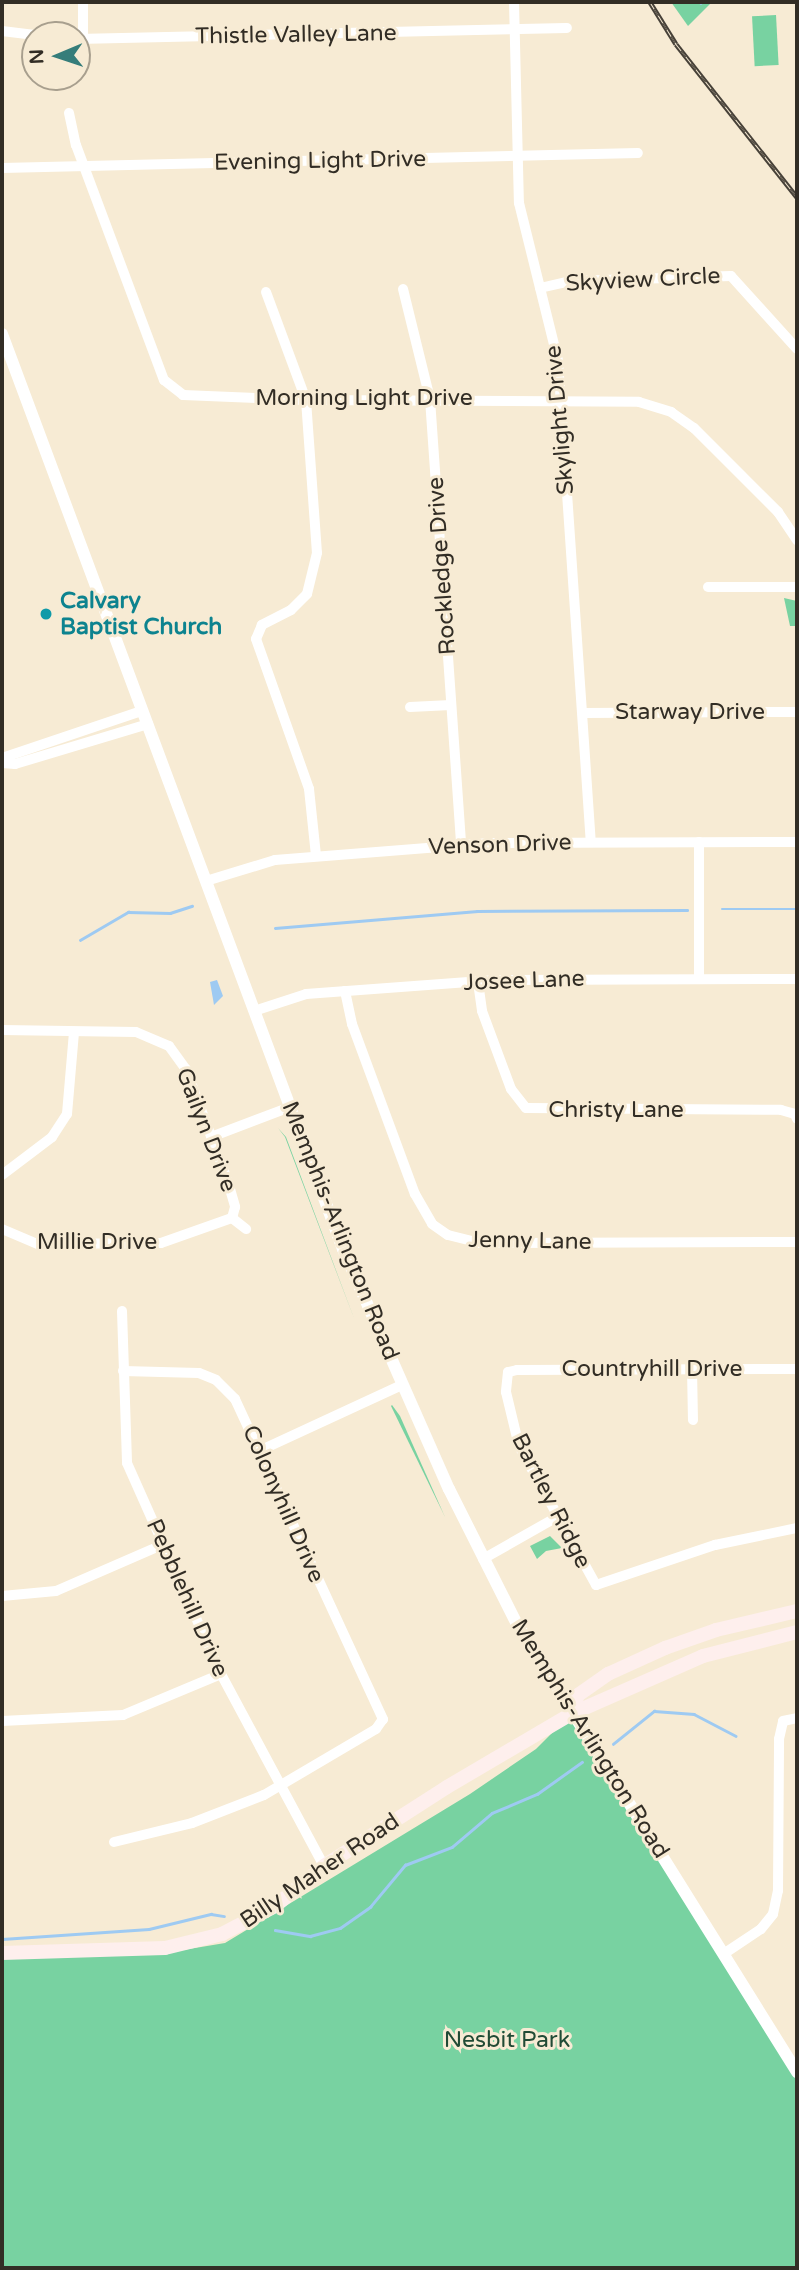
<!DOCTYPE html>
<html>
<head>
<meta charset="utf-8">
<style>
	body { margin:0 }
	#map { position:relative; width:799px; height:2270px; overflow:hidden; background:#f7ebd4; font-family:"Varela Round",sans-serif }
	div>[style] { position:absolute }
	.green>* { inset:0; background:#78d2a1; transform-origin:0 0 }
	.water>* { inset:0; background:#9ecaf2 }
	.stream>* { height:2.5px; margin:-1.25px; padding:0 1.25px; transform-origin:1.25px; border-radius:1.25px; background:#9ecaf2 }
	.minor>* { height:10px; margin:-5px; padding:0 5px; transform-origin:5px; border-radius:5px; background:#fff }
	.tertiary>* { height:12px; margin:-6px; padding:0 6px; transform-origin:6px; border-radius:6px; background:#fff }
	.secondary>* { height:14px; margin:-7px; padding:0 7px; transform-origin:7px; border-radius:7px; background:#feefed }
	.rail>* { height:5px; margin-top:-2.5px; transform-origin:0; background:repeating-linear-gradient(90deg,#f7ebd4 0 8px,#474138 0 16px); box-sizing:border-box; border-block:2px solid #474138 }
	.dots>* { width:19px; height:19px; translate:-50% -50%; box-sizing:border-box; border:4px solid #f7ebd4; border-radius:50% }
	span { translate:-50% -50%; white-space:nowrap; text-align:center; line-height:1.15; -webkit-text-stroke:6px #f7ebd4; paint-order:stroke }
	.street-label { font-size:23px; color:#322d25 }
	.culture-label { font-size:23px; color:#0d838f; font-weight:700 }
	.left { translate:0 -50%; text-align:left }
	.park-label { font-size:23px; color:#214b35 }
	.frame { position:absolute; inset:0; border:4px solid #322d25; pointer-events:none }
	.north { position:absolute; left:21px; top:21px; width:70px; height:70px; box-sizing:border-box; background:#f7ebd4; border:2px solid #a89f8e; border-radius:50%; rotate:268deg; font-size:19px; font-weight:700; line-height:28px; text-align:center; color:#322d25 }
	.north::after { content:''; display:block; margin:auto; width:24px; height:32px; background:#357d7a; clip-path:polygon(50% 0,100% 100%,50% 72%,0 100%) }
</style>
</head>
<body>
<div id="map">
	<div class="green">
		<i style="clip-path:polygon(671px 2px,712px 2px,688px 26px)"></i>
		<i style="left:776px;top:15px;width:50px;height:24px;rotate:87deg"></i>
		<i style="clip-path:polygon(784px 598px,797px 601px,797px 626px,790px 626px)"></i>
		<i style="clip-path:polygon(278px 1128px,286px 1137px,355px 1321px,285px 1137px)"></i>
		<i style="clip-path:polygon(392px 1405px,400px 1416px,445px 1517px,391px 1406px)"></i>
		<i style="clip-path:polygon(550px 1536px,562px 1548px,546px 1551px,537px 1559px,530px 1546px)"></i>
		<i style="clip-path:polygon(572px 1713px,797px 2074px,797px 2268px,2px 2268px,2px 1950px,177px 1951px,225px 1943px,470px 1794px,536px 1749px)"></i>
	</div>
	<div class="water">
		<i style="clip-path:polygon(217px 980px,223px 996px,214px 1005px,210px 982px)"></i>
	</div>
	<div class="stream">
		<i style="left:700px;top:2px;width:1px;rotate:45deg"></i>
		<i style="left:722px;top:909px;width:75px"></i>
		<i style="left:275px;top:928px;width:203px;rotate:-4.8deg"></i>
		<i style="left:477px;top:911px;width:210px;rotate:-0.3deg"></i>
		<i style="left:80px;top:940px;width:56px;rotate:-30.3deg"></i>
		<i style="left:128px;top:912px;width:42px;rotate:1.4deg"></i>
		<i style="left:170px;top:913px;width:23px;rotate:-18deg"></i>
		<i style="left:613px;top:1744px;width:53px;rotate:-38.8deg"></i>
		<i style="left:654px;top:1711px;width:40px;rotate:4.3deg"></i>
		<i style="left:694px;top:1714px;width:47px;rotate:27.6deg"></i>
		<i style="left:275px;top:1930px;width:36px;rotate:10deg"></i>
		<i style="left:310px;top:1936px;width:31px;rotate:-15deg"></i>
		<i style="left:340px;top:1928px;width:37px;rotate:-35deg"></i>
		<i style="left:370px;top:1907px;width:55px;rotate:-50.2deg"></i>
		<i style="left:405px;top:1865px;width:50px;rotate:-21deg"></i>
		<i style="left:452px;top:1847px;width:52px;rotate:-40.4deg"></i>
		<i style="left:492px;top:1813px;width:49px;rotate:-22.9deg"></i>
		<i style="left:537px;top:1794px;width:55px;rotate:-35.4deg"></i>
		<i style="left:2px;top:1939px;width:147px;rotate:-3.9deg"></i>
		<i style="left:149px;top:1929px;width:64px;rotate:-13.6deg"></i>
		<i style="left:211px;top:1914px;width:13px;rotate:9deg"></i>
	</div>
	<div class="minor">
		<i style="left:514px;top:2px;width:201px;rotate:88.6deg"></i>
		<i style="left:519px;top:203px;width:163px;rotate:76.1deg"></i>
		<i style="left:558px;top:361px;width:482px;rotate:86.1deg"></i>
		<i style="left:2px;top:31px;width:33px;rotate:7deg"></i>
		<i style="left:77px;top:39px;width:490px;rotate:-1.3deg"></i>
		<i style="left:83px;top:39px;width:37px;rotate:-90deg"></i>
		<i style="left:69px;top:113px;width:33px;rotate:78deg"></i>
		<i style="left:76px;top:145px;width:251px;rotate:69.5deg"></i>
		<i style="left:164px;top:380px;width:24px;rotate:38deg"></i>
		<i style="left:183px;top:395px;width:123px;rotate:2.3deg"></i>
		<i style="left:306px;top:400px;width:333px;rotate:0.3deg"></i>
		<i style="left:639px;top:402px;width:34px;rotate:17deg"></i>
		<i style="left:671px;top:412px;width:28px;rotate:35deg"></i>
		<i style="left:694px;top:428px;width:119px;rotate:45deg"></i>
		<i style="left:778px;top:512px;width:34px;rotate:56deg"></i>
		<i style="left:2px;top:168px;width:636px;rotate:-1.35deg"></i>
		<i style="left:540px;top:288px;width:31px;rotate:-13deg"></i>
		<i style="left:570px;top:281px;width:161px;rotate:-1.8deg"></i>
		<i style="left:731px;top:276px;width:98px;rotate:47.9deg"></i>
		<i style="left:403px;top:289px;width:113px;rotate:76.2deg"></i>
		<i style="left:430px;top:399px;width:447px;rotate:86deg"></i>
		<i style="left:266px;top:292px;width:115px;rotate:69.7deg"></i>
		<i style="left:306px;top:400px;width:153px;rotate:85.9deg"></i>
		<i style="left:317px;top:553px;width:42px;rotate:103.7deg"></i>
		<i style="left:307px;top:594px;width:23px;rotate:135deg"></i>
		<i style="left:291px;top:610px;width:33px;rotate:153deg"></i>
		<i style="left:262px;top:625px;width:15px;rotate:113deg"></i>
		<i style="left:256px;top:639px;width:159px;rotate:70.5deg"></i>
		<i style="left:309px;top:789px;width:67px;rotate:84deg"></i>
		<i style="left:708px;top:587px;width:89px"></i>
		<i style="left:410px;top:707px;width:41px;rotate:-2.8deg"></i>
		<i style="left:583px;top:713px;width:214px;rotate:-0.3deg"></i>
		<i style="left:2px;top:758px;width:148px;rotate:-18.6deg"></i>
		<i style="left:2px;top:763px;width:13px;rotate:4deg"></i>
		<i style="left:15px;top:764px;width:139px;rotate:-16.7deg"></i>
		<i style="left:699px;top:842px;width:136px;rotate:90deg"></i>
		<i style="left:206px;top:881px;width:72px;rotate:-16.9deg"></i>
		<i style="left:275px;top:860px;width:216px;rotate:-4.5deg"></i>
		<i style="left:490px;top:843px;width:307px;rotate:-0.2deg"></i>
		<i style="left:478px;top:982px;width:29px;rotate:82deg"></i>
		<i style="left:482px;top:1011px;width:83px;rotate:69.6deg"></i>
		<i style="left:511px;top:1089px;width:24px;rotate:52deg"></i>
		<i style="left:526px;top:1108px;width:255px;rotate:0.4deg"></i>
		<i style="left:781px;top:1110px;width:15px;rotate:16deg"></i>
		<i style="left:795px;top:1114px;width:5px;rotate:68deg"></i>
		<i style="left:345px;top:991px;width:34px;rotate:78deg"></i>
		<i style="left:352px;top:1024px;width:181px;rotate:69.7deg"></i>
		<i style="left:415px;top:1194px;width:34px;rotate:60deg"></i>
		<i style="left:432px;top:1224px;width:19px;rotate:35deg"></i>
		<i style="left:448px;top:1235px;width:32px;rotate:14deg"></i>
		<i style="left:479px;top:1243px;width:318px;rotate:-0.2deg"></i>
		<i style="left:254px;top:1011px;width:55px;rotate:-18.1deg"></i>
		<i style="left:306px;top:994px;width:190px;rotate:-4.2deg"></i>
		<i style="left:495px;top:980px;width:302px;rotate:-0.2deg"></i>
		<i style="left:2px;top:1030px;width:134px;rotate:0.9deg"></i>
		<i style="left:136px;top:1032px;width:36px;rotate:23deg"></i>
		<i style="left:169px;top:1046px;width:29px;rotate:54deg"></i>
		<i style="left:186px;top:1069px;width:121px;rotate:69.6deg"></i>
		<i style="left:228px;top:1182px;width:26px;rotate:74deg"></i>
		<i style="left:235px;top:1207px;width:11px;rotate:105deg"></i>
		<i style="left:211px;top:1137px;width:85px;rotate:-20.8deg"></i>
		<i style="left:2px;top:1175px;width:63px;rotate:-37.2deg"></i>
		<i style="left:52px;top:1137px;width:27px;rotate:-57deg"></i>
		<i style="left:67px;top:1114px;width:82px;rotate:-85.1deg"></i>
		<i style="left:232px;top:1218px;width:18px;rotate:38deg"></i>
		<i style="left:2px;top:1229px;width:39px;rotate:23deg"></i>
		<i style="left:38px;top:1244px;width:123px;rotate:-0.5deg"></i>
		<i style="left:161px;top:1243px;width:75px;rotate:-19.4deg"></i>
		<i style="left:122px;top:1311px;width:152px;rotate:88.1deg"></i>
		<i style="left:127px;top:1463px;width:231px;rotate:66deg"></i>
		<i style="left:221px;top:1674px;width:218px;rotate:61.8deg"></i>
		<i style="left:692px;top:1369px;width:51px;rotate:88.9deg"></i>
		<i style="left:797px;top:1369px;width:280px;rotate:179.8deg"></i>
		<i style="left:517px;top:1370px;width:9px;rotate:167deg"></i>
		<i style="left:508px;top:1372px;width:20px;rotate:96deg"></i>
		<i style="left:506px;top:1392px;width:56px;rotate:76.5deg"></i>
		<i style="left:519px;top:1446px;width:159px;rotate:61deg"></i>
		<i style="left:596px;top:1585px;width:126px;rotate:-18.6deg"></i>
		<i style="left:715px;top:1545px;width:84px;rotate:-11.7deg"></i>
		<i style="left:123px;top:1371px;width:76px;rotate:1.5deg"></i>
		<i style="left:199px;top:1373px;width:18px;rotate:22deg"></i>
		<i style="left:216px;top:1380px;width:27px;rotate:45deg"></i>
		<i style="left:235px;top:1399px;width:353px;rotate:65.2deg"></i>
		<i style="left:259px;top:1451px;width:157px;rotate:-24.8deg"></i>
		<i style="left:483px;top:1559px;width:85px;rotate:-29.6deg"></i>
		<i style="left:2px;top:1596px;width:54px;rotate:-5.3deg"></i>
		<i style="left:56px;top:1591px;width:116px;rotate:-23.5deg"></i>
		<i style="left:2px;top:1721px;width:121px;rotate:-2.8deg"></i>
		<i style="left:123px;top:1715px;width:106px;rotate:-22.7deg"></i>
		<i style="left:114px;top:1842px;width:80px;rotate:-13.7deg"></i>
		<i style="left:192px;top:1823px;width:77px;rotate:-21.3deg"></i>
		<i style="left:264px;top:1795px;width:130px;rotate:-30.5deg"></i>
		<i style="left:376px;top:1729px;width:12px;rotate:-55deg"></i>
		<i style="left:725px;top:1953px;width:43px;rotate:-33.7deg"></i>
		<i style="left:761px;top:1929px;width:19px;rotate:-51deg"></i>
		<i style="left:773px;top:1914px;width:24px;rotate:-78deg"></i>
		<i style="left:778px;top:1891px;width:152px;rotate:-89.6deg"></i>
		<i style="left:779px;top:1739px;width:18px;rotate:-77deg"></i>
		<i style="left:783px;top:1721px;width:14px;rotate:-12deg"></i>
	</div>
	<div class="tertiary">
		<i style="left:2px;top:334px;width:976px;rotate:69.56deg"></i>
		<i style="left:343px;top:1249px;width:262px;rotate:66.2deg"></i>
		<i style="left:449px;top:1489px;width:149px;rotate:63.3deg"></i>
		<i style="left:516px;top:1622px;width:531px;rotate:58.02deg"></i>
	</div>
	<div class="secondary">
		<i style="left:571px;top:1714px;width:20px;rotate:-70deg"></i>
		<i style="left:578px;top:1695px;width:37px;rotate:-35deg"></i>
		<i style="left:608px;top:1674px;width:63px;rotate:-24.5deg"></i>
		<i style="left:665px;top:1648px;width:54px;rotate:-19.4deg"></i>
		<i style="left:716px;top:1630px;width:83px;rotate:-13.2deg"></i>
		<i style="left:2px;top:1953px;width:163px;rotate:-1.8deg"></i>
		<i style="left:165px;top:1948px;width:59px;rotate:-13.8deg"></i>
		<i style="left:222px;top:1934px;width:60px;rotate:-27.8deg"></i>
		<i style="left:275px;top:1906px;width:63px;rotate:-39.2deg"></i>
		<i style="left:324px;top:1866px;width:146px;rotate:-32.7deg"></i>
		<i style="left:447px;top:1787px;width:144px;rotate:-30.5deg"></i>
		<i style="left:571px;top:1714px;width:144px;rotate:-23.7deg"></i>
		<i style="left:703px;top:1656px;width:97px;rotate:-14.3deg"></i>
	</div>
	<div class="rail">
		<i style="left:650px;top:2px;width:49px;rotate:58.2deg"></i>
		<i style="left:676px;top:44px;width:195px;rotate:51.7deg"></i>
	</div>
	<div class="dots">
		<i style="left:46px;top:614px;background:#0f9aa8"></i>
	</div>
	<div class="street-label">
		<span style="left:296px;top:35px;rotate:-1deg">Thistle Valley Lane</span>
		<span style="left:320px;top:161px;rotate:-1deg">Evening Light Drive</span>
		<span style="left:643px;top:280px;rotate:-3deg">Skyview Circle</span>
		<span style="left:364px;top:398px">Morning Light Drive</span>
		<span style="left:560px;top:420px;rotate:-95deg">Skylight Drive</span>
		<span style="left:442px;top:566px;rotate:-94deg">Rockledge Drive</span>
		<span style="left:690px;top:712px">Starway Drive</span>
		<span style="left:500px;top:845px;rotate:-2deg">Venson Drive</span>
		<span style="left:524px;top:981px;rotate:-2deg">Josee Lane</span>
		<span style="left:616px;top:1110px">Christy Lane</span>
		<span style="left:206px;top:1130px;rotate:69deg">Gailyn Drive</span>
		<span style="left:340px;top:1231px;rotate:68deg">Memphis-Arlington Road</span>
		<span style="left:530px;top:1241px;rotate:1deg">Jenny Lane</span>
		<span style="left:97px;top:1242px">Millie Drive</span>
		<span style="left:652px;top:1369px">Countryhill Drive</span>
		<span style="left:551px;top:1501px;rotate:63deg">Bartley Ridge</span>
		<span style="left:283px;top:1504px;rotate:66deg">Colonyhill Drive</span>
		<span style="left:187px;top:1598px;rotate:66deg">Pebblehill Drive</span>
		<span style="left:590px;top:1739px;rotate:58deg">Memphis-Arlington Road</span>
		<span style="left:320px;top:1871px;rotate:-34deg">Billy Maher Road</span>
	</div>
	<div class="culture-label">
		<span class="left" style="left:60px;top:614px">Calvary<br>Baptist Church</span>
	</div>
	<div class="park-label">
		<span style="left:507px;top:2040px">Nesbit Park</span>
	</div>
	<div class="frame"></div>
	<div class="north">N</div>
</div>
</body>
</html>
